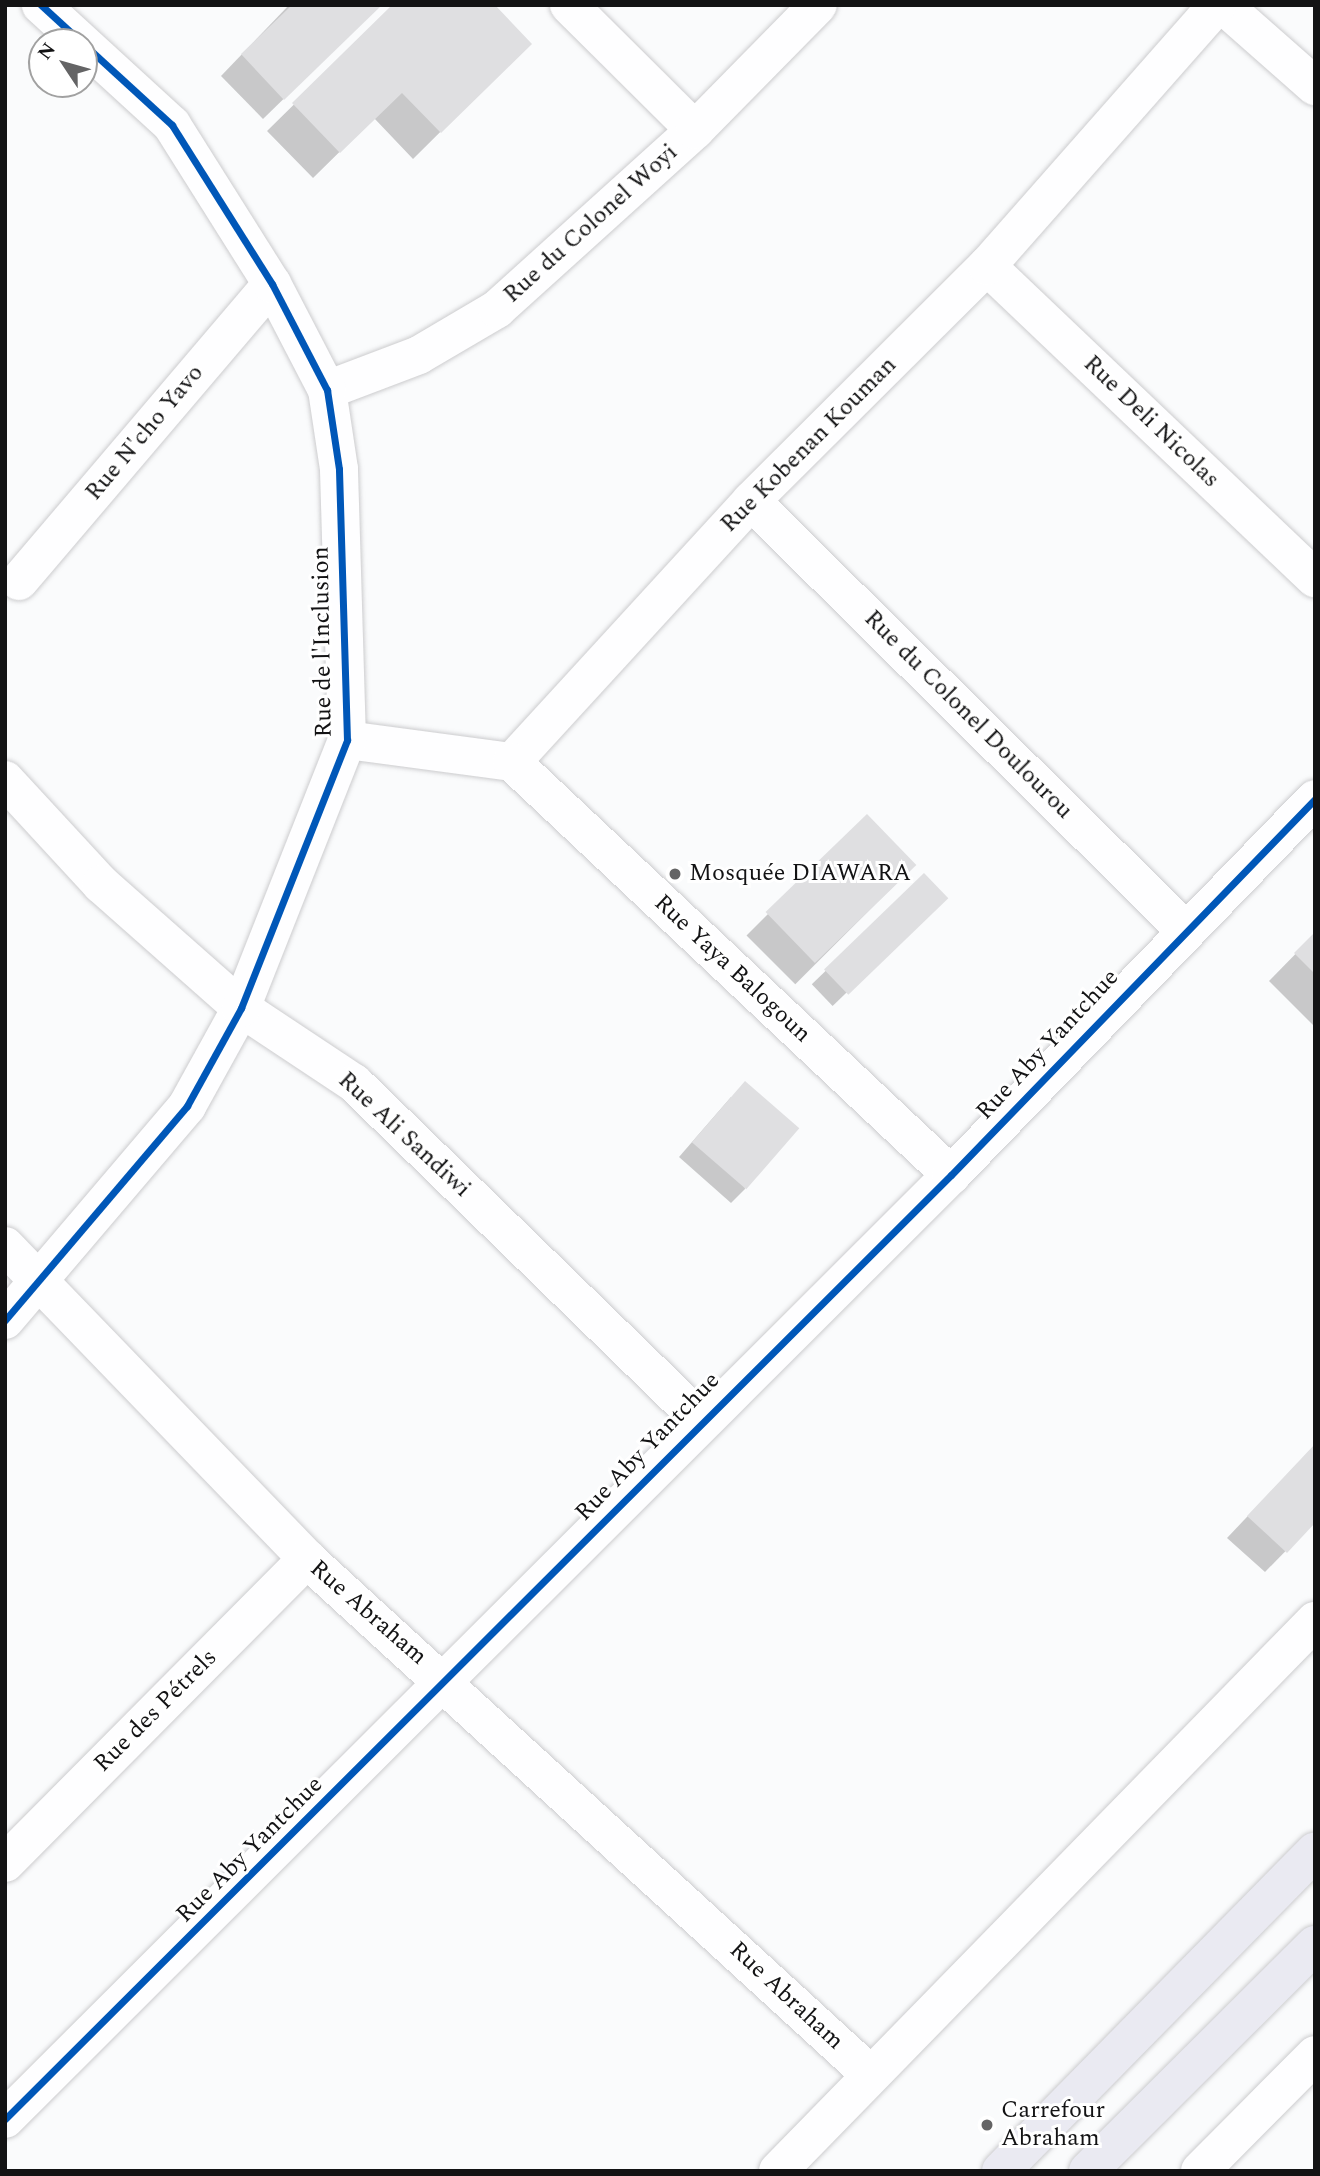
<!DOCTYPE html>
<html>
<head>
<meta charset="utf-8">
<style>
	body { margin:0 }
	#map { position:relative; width:1320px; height:2176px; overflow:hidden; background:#fafbfc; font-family:Spectral,serif }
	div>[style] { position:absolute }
	.shadow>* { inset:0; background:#0003; transform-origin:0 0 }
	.building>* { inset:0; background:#dfdfe1; transform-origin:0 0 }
	.roads { filter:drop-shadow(0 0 2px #ccccce) drop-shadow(0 0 2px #ccccce) }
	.minor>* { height:38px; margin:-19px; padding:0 19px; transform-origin:19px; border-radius:19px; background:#fefeff }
	.highway>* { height:38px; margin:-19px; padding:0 19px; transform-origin:19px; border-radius:19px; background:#eaeaf2 }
	.cycleway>* { height:7px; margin:-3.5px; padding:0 3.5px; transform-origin:3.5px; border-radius:3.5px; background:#0057b8 }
	.dots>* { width:19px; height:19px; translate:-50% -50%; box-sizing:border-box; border:4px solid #fff; border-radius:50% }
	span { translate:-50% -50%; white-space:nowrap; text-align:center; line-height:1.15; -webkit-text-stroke:6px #fff; paint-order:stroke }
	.street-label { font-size:24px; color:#131314 }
	.poi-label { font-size:24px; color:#131314 }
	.left { translate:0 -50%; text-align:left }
	.frame { position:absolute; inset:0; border:7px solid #131314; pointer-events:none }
	.north { position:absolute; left:28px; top:28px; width:70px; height:70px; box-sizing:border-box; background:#fff; border:2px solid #a1a1a1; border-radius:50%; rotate:306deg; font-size:19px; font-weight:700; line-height:28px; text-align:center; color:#131314 }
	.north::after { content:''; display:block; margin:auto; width:24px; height:32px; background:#646465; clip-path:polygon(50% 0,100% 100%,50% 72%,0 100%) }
</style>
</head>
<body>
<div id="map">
	<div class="shadow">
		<i style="clip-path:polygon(289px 5px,380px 5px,263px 119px,221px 76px)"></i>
		<i style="clip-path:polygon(395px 5px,530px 43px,413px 159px,374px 118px,313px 178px,267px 131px)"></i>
		<i style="left:866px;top:816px;width:69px;height:169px;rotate:45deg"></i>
		<i style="left:924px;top:876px;width:30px;height:156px;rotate:46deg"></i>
		<i style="clip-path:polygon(1315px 934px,1315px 1027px,1269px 981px)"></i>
		<i style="clip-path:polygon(731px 1097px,745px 1189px,731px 1203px,679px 1157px)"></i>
		<i style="clip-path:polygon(1315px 1445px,1315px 1521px,1265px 1572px,1227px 1538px)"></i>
	</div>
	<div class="building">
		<i style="clip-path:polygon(292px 5px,382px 5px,284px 100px,241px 54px)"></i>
		<i style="clip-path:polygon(392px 5px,495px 5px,532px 44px,441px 133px,402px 93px,340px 153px,292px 103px)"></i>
		<i style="left:867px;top:814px;width:71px;height:141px;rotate:46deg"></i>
		<i style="left:924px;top:873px;width:35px;height:139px;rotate:46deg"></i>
		<i style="clip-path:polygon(1315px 932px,1315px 974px,1294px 953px)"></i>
		<i style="left:745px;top:1081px;width:72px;height:81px;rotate:41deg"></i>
		<i style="clip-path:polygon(1315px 1444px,1315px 1523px,1287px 1553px,1247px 1516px)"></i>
	</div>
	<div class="roads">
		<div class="minor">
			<i style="left:569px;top:5px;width:177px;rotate:44.8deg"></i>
			<i style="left:1223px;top:5px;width:123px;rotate:41.4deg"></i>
			<i style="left:987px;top:266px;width:453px;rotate:43.6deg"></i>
			<i style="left:327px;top:390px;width:98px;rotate:-20.8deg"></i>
			<i style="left:419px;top:355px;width:91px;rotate:-30.5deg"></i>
			<i style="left:497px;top:309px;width:267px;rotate:-42.1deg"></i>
			<i style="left:695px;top:130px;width:175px;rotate:-45.5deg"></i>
			<i style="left:751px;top:501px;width:609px;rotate:44.67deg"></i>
			<i style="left:19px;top:581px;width:390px;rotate:-49.6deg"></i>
			<i style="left:347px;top:740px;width:166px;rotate:7.6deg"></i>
			<i style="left:512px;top:762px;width:354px;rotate:-47.5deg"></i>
			<i style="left:751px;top:501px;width:333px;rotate:-44.9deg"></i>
			<i style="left:987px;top:266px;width:348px;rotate:-48.6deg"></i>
			<i style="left:512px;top:762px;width:603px;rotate:43.25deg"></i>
			<i style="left:5px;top:780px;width:142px;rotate:47.3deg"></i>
			<i style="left:101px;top:884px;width:187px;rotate:41.5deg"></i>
			<i style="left:241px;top:1008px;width:136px;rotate:33.6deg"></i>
			<i style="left:354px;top:1083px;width:483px;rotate:44.2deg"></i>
			<i style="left:5px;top:1246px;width:435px;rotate:46deg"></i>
			<i style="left:307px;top:1559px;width:764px;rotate:42.46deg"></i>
			<i style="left:5px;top:1320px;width:281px;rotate:-49.6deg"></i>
			<i style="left:187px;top:1106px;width:112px;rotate:-61.1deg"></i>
			<i style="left:241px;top:1008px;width:288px;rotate:-68.4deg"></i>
			<i style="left:347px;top:740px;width:271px;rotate:-91.7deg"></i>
			<i style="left:339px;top:469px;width:80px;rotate:-98.6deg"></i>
			<i style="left:327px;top:390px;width:119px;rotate:-117.4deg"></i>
			<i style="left:272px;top:284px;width:188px;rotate:-122.2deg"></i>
			<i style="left:172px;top:125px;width:178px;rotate:-137.5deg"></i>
			<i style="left:5px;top:1863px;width:429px;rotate:-45.2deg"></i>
			<i style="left:5px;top:2119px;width:1336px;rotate:-44.94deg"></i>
			<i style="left:951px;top:1175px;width:523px;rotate:-45.93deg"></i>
			<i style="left:778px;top:2171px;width:769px;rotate:-45.69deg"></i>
			<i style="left:1200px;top:2171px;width:163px;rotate:-45.2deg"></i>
		</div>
		<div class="highway">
			<i style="left:1001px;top:2171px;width:448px;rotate:-45.5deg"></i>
			<i style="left:1088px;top:2171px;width:320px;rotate:-44.9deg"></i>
		</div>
	</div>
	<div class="cycleway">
		<i style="left:5px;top:1320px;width:281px;rotate:-49.6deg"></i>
		<i style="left:187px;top:1106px;width:112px;rotate:-61.1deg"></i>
		<i style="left:241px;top:1008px;width:288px;rotate:-68.4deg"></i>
		<i style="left:347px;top:740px;width:271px;rotate:-91.7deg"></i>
		<i style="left:339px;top:469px;width:80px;rotate:-98.6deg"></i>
		<i style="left:327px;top:390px;width:119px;rotate:-117.4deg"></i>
		<i style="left:272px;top:284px;width:188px;rotate:-122.2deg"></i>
		<i style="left:172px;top:125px;width:178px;rotate:-137.5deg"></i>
		<i style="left:5px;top:2119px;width:1336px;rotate:-44.94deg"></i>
		<i style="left:951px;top:1175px;width:523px;rotate:-45.93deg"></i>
	</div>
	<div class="dots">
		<i style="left:675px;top:874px;background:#646465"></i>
		<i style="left:987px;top:2125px;background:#646465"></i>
	</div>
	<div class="street-label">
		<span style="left:591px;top:224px;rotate:-42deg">Rue du Colonel Woyi</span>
		<span style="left:1151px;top:422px;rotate:44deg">Rue Deli Nicolas</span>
		<span style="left:145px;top:433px;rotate:-50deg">Rue N'cho Yavo</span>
		<span style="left:809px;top:445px;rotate:-45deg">Rue Kobenan Kouman</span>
		<span style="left:323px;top:642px;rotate:-91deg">Rue de l'Inclusion</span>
		<span style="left:968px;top:715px;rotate:45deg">Rue du Colonel Doulourou</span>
		<span style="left:732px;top:969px;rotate:43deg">Rue Yaya Balogoun</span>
		<span style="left:1048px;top:1045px;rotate:-47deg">Rue Aby Yantchue</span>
		<span style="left:404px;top:1135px;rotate:43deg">Rue Ali Sandiwi</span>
		<span style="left:648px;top:1447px;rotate:-46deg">Rue Aby Yantchue</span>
		<span style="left:368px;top:1613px;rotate:41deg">Rue Abraham</span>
		<span style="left:156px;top:1711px;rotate:-45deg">Rue des Pétrels</span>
		<span style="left:250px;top:1850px;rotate:-45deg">Rue Aby Yantchue</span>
		<span style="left:786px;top:1996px;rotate:43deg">Rue Abraham</span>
	</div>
	<div class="poi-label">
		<span class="left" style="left:689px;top:874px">Mosquée DIAWARA</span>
		<span class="left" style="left:1001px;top:2125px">Carrefour<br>Abraham</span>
	</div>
	<div class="frame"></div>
	<div class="north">N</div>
</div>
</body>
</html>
